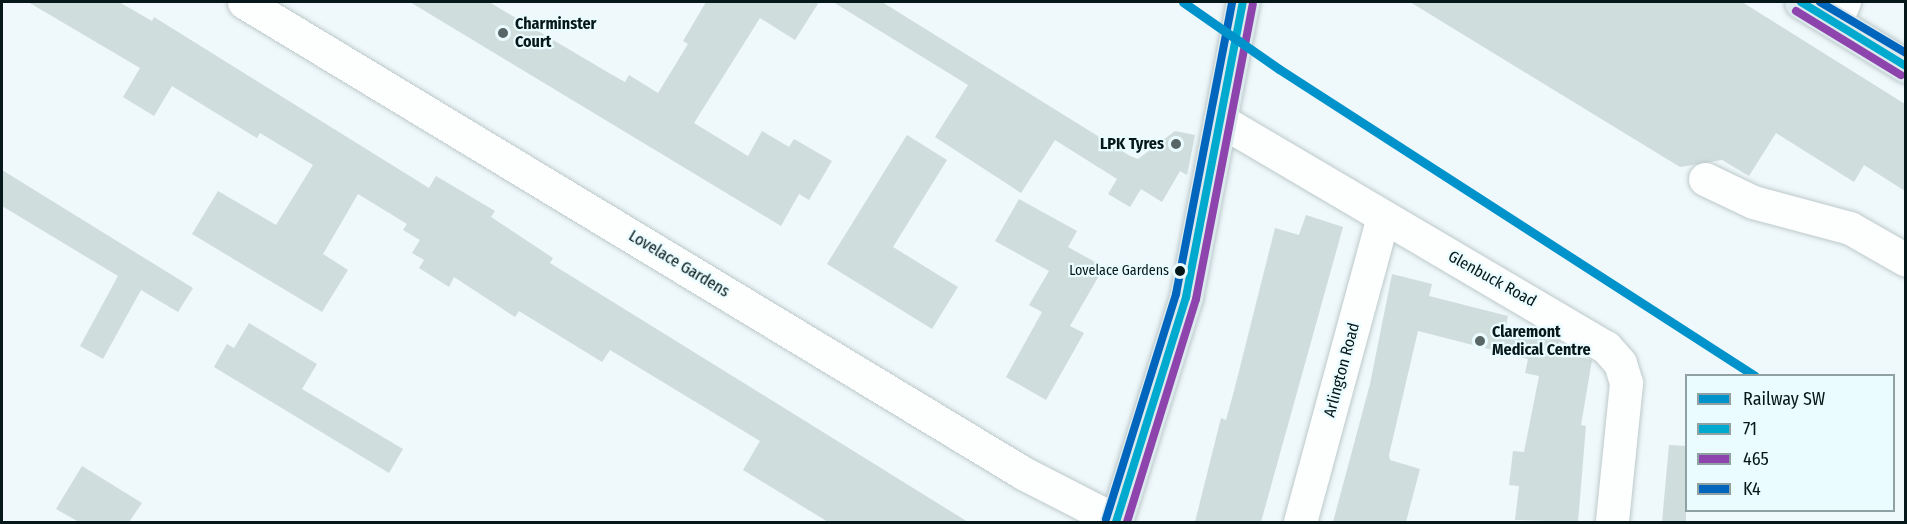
<!DOCTYPE html>
<html>
<head>
<meta charset="utf-8">
<style>
	body { margin:0 }
	#map { position:relative; width:1907px; height:524px; overflow:hidden; background:#eff8fa; font-family:"Fira Sans Condensed",sans-serif }
	div>[style] { position:absolute }
	.building>* { inset:0; background:#d0dddd }
	.roads { filter:drop-shadow(0 0 2px #bdc9cb) drop-shadow(0 0 2px #bdc9cb) }
	.minor>* { height:33px; margin:-16.5px; padding:0 16.5px; transform-origin:16.5px; border-radius:16.5px; background:#fdfefe }
	.major>* { height:33px; margin:-16.5px; padding:0 16.5px; transform-origin:16.5px; border-radius:16.5px; background:#dceaee }
	.bus-1>* { height:8px; margin:-4px; padding:0 4px; transform-origin:4px; border-radius:4px; background:#00a9ce }
	.bus-2>* { height:8px; margin:-4px; padding:0 4px; transform-origin:4px; border-radius:4px; background:#8e44ad }
	.bus-3>* { height:8px; margin:-4px; padding:0 4px; transform-origin:4px; border-radius:4px; background:#0065bd }
	.rail-1>* { height:9px; margin:-4.5px; padding:0 4.5px; transform-origin:4.5px; border-radius:4.5px; background:#0092cb }
	.dots>* { width:16px; height:16px; translate:-50% -50%; box-sizing:border-box; border:3px solid #eafcff; border-radius:50% }
	span { translate:-50% -50%; white-space:nowrap; text-align:center; line-height:1.15; -webkit-text-stroke:4.5px #eafcff; paint-order:stroke }
	.bus-label { font-size:14px; color:#06181a }
	.right { translate:-100% -50%; text-align:right }
	.poi-label { font-size:16px; color:#06181a; font-weight:700 }
	.left { translate:0 -50%; text-align:left }
	.street-label { font-size:16px; color:#06181a }
	.frame { position:absolute; inset:0; border:3px solid #06181a; pointer-events:none }
	.legend { position:absolute; left:1685px; top:374px; width:210px; height:138px; box-sizing:border-box; background:#eafcff; border:2px solid #8fa1a3; margin:0; padding:8px 10px; list-style:none; font-size:18px; color:#06181a }
	.legend li { display:flex; align-items:center; gap:12px; height:30px }
	.legend b { width:30px; border:2px solid #8fa1a3 }
</style>
</head>
<body>
<div id="map">
	<div class="building">
		<i style="clip-path:polygon(28px 2px,119px 2px,152px 21px,154px 17px,429px 188px,436px 176px,495px 211px,491px 217px,553px 258px,550px 263px,968px 522px,828px 522px,743px 470px,760px 441px,610px 350px,602px 362px,519px 311px,515px 317px,454px 277px,449px 287px,419px 268px,424px 260px,412px 253px,420px 240px,403px 230px,407px 224px,358px 194px,323px 254px,348px 270px,322px 312px,192px 234px,218px 191px,276px 225px,313px 165px,260px 133px,257px 138px,172px 86px,154px 116px,123px 97px,140px 68px)"></i>
		<i style="clip-path:polygon(410px 2px,489px 2px,609px 73px,625px 82px,629px 75px,658px 93px,688px 44px,683px 41px,706px 2px,819px 2px,795px 40px,760px 18px,694px 123px,748px 156px,762px 131px,789px 147px,794px 139px,832px 161px,809px 200px,799px 194px,781px 226px)"></i>
		<i style="clip-path:polygon(833px 2px,882px 2px,1130px 156px,1138px 159px,1175px 131px,1195px 135px,1187px 175px,1180px 171px,1162px 202px,1141px 189px,1130px 207px,1108px 194px,1117px 179px,1055px 140px,1021px 193px,935px 137px,968px 85px)"></i>
		<i style="clip-path:polygon(1410px 2px,1742px 2px,1905px 104px,1905px 191px,1864px 165px,1854px 182px,1776px 133px,1749px 176px,1722px 160px,1680px 167px)"></i>
		<i style="clip-path:polygon(907px 135px,947px 160px,893px 247px,958px 287px,932px 329px,827px 264px)"></i>
		<i style="clip-path:polygon(2px 170px,193px 288px,178px 312px,141px 290px,103px 359px,80px 346px,118px 276px,2px 206px)"></i>
		<i style="clip-path:polygon(1019px 199px,1077px 231px,1068px 247px,1104px 267px,1070px 326px,1084px 333px,1046px 400px,1006px 377px,1042px 312px,1029px 305px,1049px 271px,995px 241px)"></i>
		<i style="clip-path:polygon(1306px 215px,1343px 227px,1261px 522px,1195px 522px,1221px 418px,1226px 420px,1234px 391px,1275px 228px,1299px 235px)"></i>
		<i style="clip-path:polygon(1392px 274px,1432px 284px,1429px 296px,1508px 316px,1506px 327px,1548px 334px,1559px 341px,1557px 352px,1592px 360px,1581px 425px,1586px 426px,1578px 522px,1515px 520px,1519px 486px,1509px 485px,1513px 451px,1524px 452px,1539px 376px,1525px 373px,1528px 359px,1418px 331px,1389px 455px,1390px 460px,1420px 469px,1406px 522px,1333px 522px,1370px 384px)"></i>
		<i style="clip-path:polygon(249px 323px,317px 364px,302px 389px,403px 449px,389px 473px,214px 367px,227px 344px,234px 348px)"></i>
		<i style="clip-path:polygon(1669px 445px,1686px 446px,1686px 522px,1662px 522px)"></i>
		<i style="clip-path:polygon(82px 466px,142px 503px,129px 522px,79px 522px,56px 509px)"></i>
	</div>
	<div class="roads">
		<div class="minor">
			<i style="left:244px;top:2px;width:913px;rotate:31.15deg"></i>
			<i style="left:1025px;top:474px;width:103px;rotate:27.1deg"></i>
			<i style="left:1835px;top:22px;width:22px;rotate:-66deg"></i>
			<i style="left:1220px;top:120px;width:448px;rotate:30.5deg"></i>
			<i style="left:1606px;top:347px;width:21px;rotate:49deg"></i>
			<i style="left:1620px;top:363px;width:21px;rotate:73deg"></i>
			<i style="left:1626px;top:383px;width:140px;rotate:95.8deg"></i>
			<i style="left:1705px;top:179px;width:53px;rotate:25.6deg"></i>
			<i style="left:1753px;top:202px;width:100px;rotate:15deg"></i>
			<i style="left:1850px;top:228px;width:64px;rotate:29.7deg"></i>
			<i style="left:1300px;top:522px;width:316px;rotate:-74.8deg"></i>
		</div>
		<div class="major">
			<i style="left:1801px;top:2px;width:123px;rotate:31.4deg"></i>
			<i style="left:1116px;top:522px;width:236px;rotate:-72.7deg"></i>
			<i style="left:1186px;top:297px;width:300px;rotate:-79.1deg"></i>
		</div>
	</div>
	<div class="bus-1">
		<i style="left:1801px;top:2px;width:123px;rotate:31.4deg"></i>
		<i style="left:1116px;top:522px;width:236px;rotate:-72.7deg"></i>
		<i style="left:1186px;top:297px;width:300px;rotate:-79.1deg"></i>
	</div>
	<div class="bus-2">
		<i style="left:1796px;top:11px;width:123px;rotate:31.4deg"></i>
		<i style="left:1127px;top:522px;width:233px;rotate:-72.8deg"></i>
		<i style="left:1196px;top:299px;width:300px;rotate:-79.1deg"></i>
	</div>
	<div class="bus-3">
		<i style="left:1820px;top:2px;width:100px;rotate:30.7deg"></i>
		<i style="left:1106px;top:519px;width:236px;rotate:-72.7deg"></i>
		<i style="left:1176px;top:294px;width:297px;rotate:-79.1deg"></i>
	</div>
	<div class="rail-1">
		<i style="left:1183px;top:2px;width:117px;rotate:34.9deg"></i>
		<i style="left:1279px;top:69px;width:566px;rotate:32.82deg"></i>
	</div>
	<div class="dots">
		<i style="left:503px;top:33px;background:#586668"></i>
		<i style="left:1176px;top:144px;background:#586668"></i>
		<i style="left:1180px;top:271px;background:#06181a"></i>
		<i style="left:1480px;top:341px;background:#586668"></i>
	</div>
	<div class="bus-label">
		<span class="right" style="left:1169px;top:271px">Lovelace Gardens</span>
	</div>
	<div class="poi-label">
		<span class="left" style="left:515px;top:33px">Charminster<br>Court</span>
		<span class="right" style="left:1164px;top:144px">LPK Tyres</span>
		<span class="left" style="left:1492px;top:341px">Claremont<br>Medical Centre</span>
	</div>
	<div class="street-label">
		<span style="left:679px;top:264px;rotate:31deg">Lovelace Gardens</span>
		<span style="left:1492px;top:279px;rotate:29deg">Glenbuck Road</span>
		<span style="left:1342px;top:370px;rotate:-75deg">Arlington Road</span>
	</div>
	<div class="frame"></div>
	<ul class="legend">
	<li><b style="height:8px;background:#0092cb"></b>Railway SW</li>
	<li><b style="height:8px;background:#00a9ce"></b>71</li>
	<li><b style="height:8px;background:#8e44ad"></b>465</li>
	<li><b style="height:8px;background:#0065bd"></b>K4</li>
	</ul>
</div>
</body>
</html>
